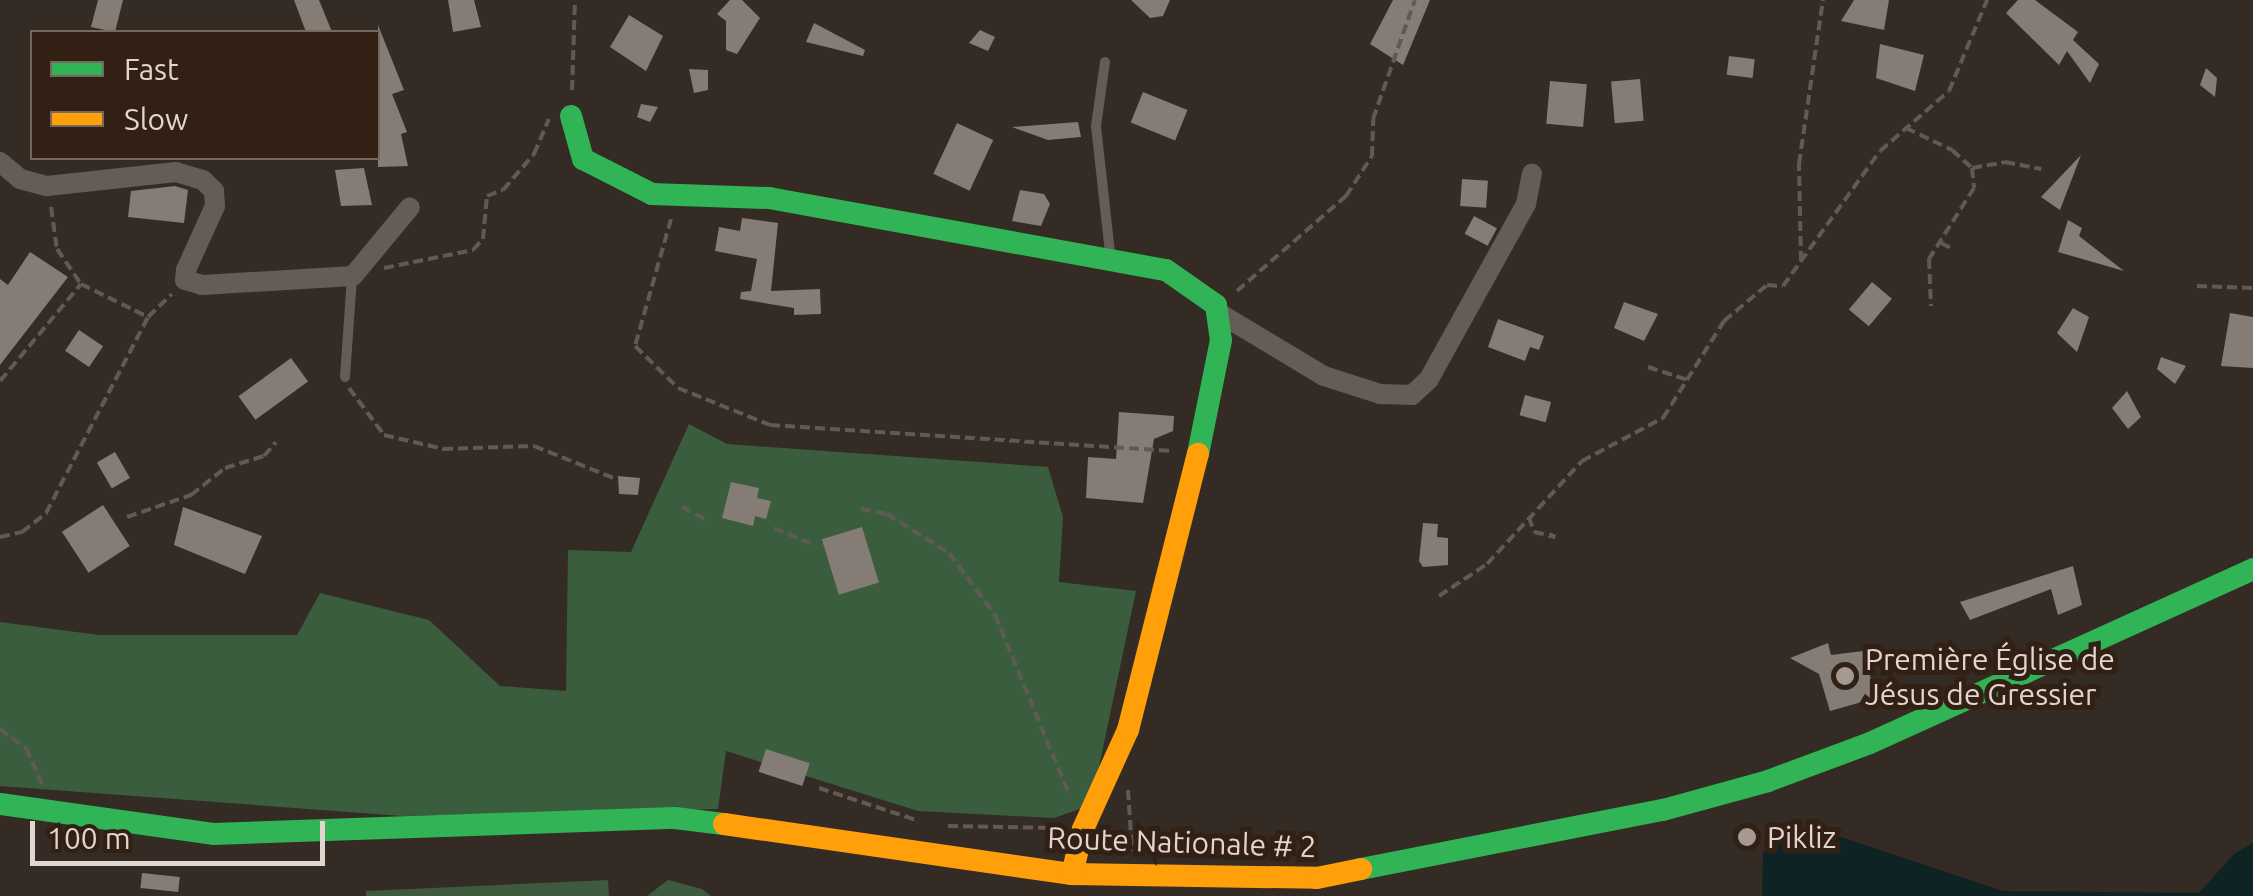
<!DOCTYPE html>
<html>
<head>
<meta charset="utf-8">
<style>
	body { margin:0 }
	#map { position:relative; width:2253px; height:896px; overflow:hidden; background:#342b24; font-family:Ubuntu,sans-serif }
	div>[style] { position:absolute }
	.green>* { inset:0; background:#3d5a3f }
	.forest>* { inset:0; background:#3a5d3e }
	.water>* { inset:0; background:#0f2324 }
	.building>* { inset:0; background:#847c75; transform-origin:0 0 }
	.path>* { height:4px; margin-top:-2px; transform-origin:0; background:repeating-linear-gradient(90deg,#605a54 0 10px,transparent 0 15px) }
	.lane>* { height:10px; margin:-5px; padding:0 5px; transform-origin:5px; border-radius:5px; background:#655c57 }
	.street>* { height:20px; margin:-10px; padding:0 10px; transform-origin:10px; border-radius:10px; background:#655c57 }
	.fast>* { height:22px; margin:-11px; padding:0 11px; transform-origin:11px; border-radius:11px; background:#30b455 }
	.slow>* { height:22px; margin:-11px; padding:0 11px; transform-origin:11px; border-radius:11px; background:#ff9f0a }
	.dots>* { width:28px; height:28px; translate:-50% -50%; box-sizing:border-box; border:5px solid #312013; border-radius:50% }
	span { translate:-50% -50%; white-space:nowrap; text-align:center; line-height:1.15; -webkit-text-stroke:10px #312013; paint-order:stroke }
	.poi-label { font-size:30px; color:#e1d5cd }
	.left { translate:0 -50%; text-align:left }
	.street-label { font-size:30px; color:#e1d5cd }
	.legend { position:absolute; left:30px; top:30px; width:350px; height:130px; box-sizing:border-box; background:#312013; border:2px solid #77685d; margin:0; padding:12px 18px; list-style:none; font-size:30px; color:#e1d5cd }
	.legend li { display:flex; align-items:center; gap:20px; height:50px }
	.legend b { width:50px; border:2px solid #77685d }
	.scale { position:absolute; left:30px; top:821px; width:295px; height:45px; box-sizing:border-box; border:5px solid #e1d5cd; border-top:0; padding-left:12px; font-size:30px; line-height:35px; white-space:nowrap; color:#e1d5cd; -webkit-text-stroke:8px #312013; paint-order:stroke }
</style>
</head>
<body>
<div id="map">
	<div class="green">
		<i style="clip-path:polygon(608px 880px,609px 896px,366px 896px,366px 891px)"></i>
		<i style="clip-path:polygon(668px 880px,702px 889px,711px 896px,647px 896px)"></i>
	</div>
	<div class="forest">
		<i style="clip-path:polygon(689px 424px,727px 444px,1048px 467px,1063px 517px,1059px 582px,1136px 591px,1091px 805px,1054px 818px,918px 811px,726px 751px,718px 809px,402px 816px,0 786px,0 622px,99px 635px,297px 635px,320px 593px,429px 620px,500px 686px,566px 691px,568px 550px,631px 552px)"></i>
	</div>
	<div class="water">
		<i style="clip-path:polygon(1814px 828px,2003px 891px,2199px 893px,2234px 854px,2253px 843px,2253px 896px,1762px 896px,1763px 852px)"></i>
	</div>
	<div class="building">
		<i style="clip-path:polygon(98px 0,123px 0,115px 32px,91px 27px)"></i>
		<i style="clip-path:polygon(294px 0,319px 0,332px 32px,306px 32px)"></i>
		<i style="clip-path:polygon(448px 0,474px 0,481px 27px,453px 32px)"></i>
		<i style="clip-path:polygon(730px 0,742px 0,760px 18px,737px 54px,726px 50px,726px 21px,717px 14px)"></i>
		<i style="clip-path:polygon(1131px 0,1170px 0,1163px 16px,1150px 18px)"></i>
		<i style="clip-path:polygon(1393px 0,1430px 0,1403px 65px,1370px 44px)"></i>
		<i style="clip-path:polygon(1854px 0,1889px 0,1884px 30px,1841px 21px)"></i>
		<i style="clip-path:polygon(2018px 0,2035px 0,2078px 32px,2073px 40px,2099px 64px,2090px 83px,2067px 51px,2059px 65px,2006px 13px)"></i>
		<i style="clip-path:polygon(629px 15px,663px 36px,646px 71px,610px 47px)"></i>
		<i style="clip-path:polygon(814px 23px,865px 50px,863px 56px,806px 42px)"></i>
		<i style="clip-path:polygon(378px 25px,404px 90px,392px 94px,407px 132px,401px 134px,408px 166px,378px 167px)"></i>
		<i style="clip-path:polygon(980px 30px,995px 37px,988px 51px,969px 43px)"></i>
		<i style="clip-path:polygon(1880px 44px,1924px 55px,1915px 91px,1876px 78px)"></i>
		<i style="left:1729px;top:56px;width:26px;height:19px;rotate:7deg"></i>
		<i style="clip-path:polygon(2206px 68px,2217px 78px,2215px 97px,2200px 85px)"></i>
		<i style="clip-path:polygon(689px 69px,708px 70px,708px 90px,694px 93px)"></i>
		<i style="left:1640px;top:79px;width:42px;height:29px;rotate:85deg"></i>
		<i style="left:1550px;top:81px;width:37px;height:43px;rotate:5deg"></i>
		<i style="left:1143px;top:92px;width:48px;height:33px;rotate:22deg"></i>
		<i style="clip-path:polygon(641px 104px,658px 107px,650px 122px,637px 117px)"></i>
		<i style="clip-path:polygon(1078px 122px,1081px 137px,1048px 140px,1012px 127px)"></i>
		<i style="left:957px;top:123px;width:40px;height:56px;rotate:25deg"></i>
		<i style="clip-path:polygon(2081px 155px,2060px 210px,2041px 197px)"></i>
		<i style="clip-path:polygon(364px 168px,372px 205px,341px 206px,335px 170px)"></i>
		<i style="left:1462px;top:179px;width:26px;height:27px;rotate:4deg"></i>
		<i style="clip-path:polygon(175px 186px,188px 190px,184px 223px,128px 217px,131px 191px)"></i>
		<i style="clip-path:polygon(1020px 190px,1044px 194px,1050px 204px,1041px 226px,1012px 221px)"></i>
		<i style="left:1474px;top:216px;width:26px;height:20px;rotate:28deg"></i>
		<i style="clip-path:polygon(742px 218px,778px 223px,771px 291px,820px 289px,821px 314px,794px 315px,794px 308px,740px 299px,741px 292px,751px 291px,757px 259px,715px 251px,719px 227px,740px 231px)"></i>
		<i style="clip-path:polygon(2068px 220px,2082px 228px,2079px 236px,2124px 271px,2058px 252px)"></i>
		<i style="clip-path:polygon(30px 252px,68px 277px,0 365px,0 279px,8px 285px)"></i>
		<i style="left:1872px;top:282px;width:26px;height:36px;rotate:40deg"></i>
		<i style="clip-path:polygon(1624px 302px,1658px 314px,1644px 341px,1614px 328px)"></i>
		<i style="clip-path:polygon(2073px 308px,2089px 317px,2077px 352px,2057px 333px)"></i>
		<i style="clip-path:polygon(2230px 313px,2253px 317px,2253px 368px,2221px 366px)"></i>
		<i style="clip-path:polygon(1498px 319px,1544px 336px,1539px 350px,1530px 347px,1525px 361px,1488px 347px)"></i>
		<i style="left:79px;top:330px;width:29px;height:25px;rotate:34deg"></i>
		<i style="clip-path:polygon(2161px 357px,2186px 366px,2175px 384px,2157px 369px)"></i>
		<i style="left:291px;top:358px;width:29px;height:65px;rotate:54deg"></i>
		<i style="clip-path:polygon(2127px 391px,2141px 417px,2128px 429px,2112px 408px)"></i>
		<i style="left:1525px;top:395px;width:27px;height:21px;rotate:15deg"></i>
		<i style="clip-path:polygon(1119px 412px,1174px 416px,1173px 431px,1154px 439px,1143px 503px,1086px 498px,1088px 457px,1116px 459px)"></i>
		<i style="left:115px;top:452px;width:30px;height:21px;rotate:60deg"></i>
		<i style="clip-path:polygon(618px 476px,640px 478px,638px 495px,619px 494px)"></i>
		<i style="clip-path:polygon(731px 482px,759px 488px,757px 498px,771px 501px,766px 519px,755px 516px,753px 526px,722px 518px)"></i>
		<i style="left:103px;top:505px;width:49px;height:49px;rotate:57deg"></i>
		<i style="clip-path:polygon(183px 507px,262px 536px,245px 574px,174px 545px)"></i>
		<i style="clip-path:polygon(1423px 523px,1438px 524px,1437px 537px,1448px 538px,1448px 565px,1423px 567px,1419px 561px)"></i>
		<i style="left:862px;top:527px;width:58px;height:42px;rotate:73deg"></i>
		<i style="clip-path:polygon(2073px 566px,2082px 605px,2058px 615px,2051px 589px,1970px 620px,1960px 602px)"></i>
		<i style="clip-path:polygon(1828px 643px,1831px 655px,1863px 651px,1876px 698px,1830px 711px,1819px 674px,1790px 658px)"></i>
		<i style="left:766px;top:749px;width:46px;height:24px;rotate:18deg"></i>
		<i style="left:142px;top:873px;width:38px;height:15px;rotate:6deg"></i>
	</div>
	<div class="path">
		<i style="left:572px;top:90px;width:90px;rotate:-88.1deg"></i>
		<i style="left:1906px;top:128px;width:51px;rotate:25.6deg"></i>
		<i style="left:1952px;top:150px;width:27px;rotate:42deg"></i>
		<i style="left:1972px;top:168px;width:20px;rotate:84deg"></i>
		<i style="left:1974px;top:188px;width:84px;rotate:122.4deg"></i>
		<i style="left:1929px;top:259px;width:47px;rotate:87.6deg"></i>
		<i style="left:1972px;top:168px;width:34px;rotate:-10deg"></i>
		<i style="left:2005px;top:162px;width:37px;rotate:11deg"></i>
		<i style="left:51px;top:207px;width:42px;rotate:81.9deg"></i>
		<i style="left:57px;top:249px;width:42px;rotate:55.6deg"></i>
		<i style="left:81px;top:284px;width:75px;rotate:26.2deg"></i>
		<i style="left:671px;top:219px;width:132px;rotate:105.8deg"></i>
		<i style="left:635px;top:346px;width:60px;rotate:44.3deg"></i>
		<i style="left:678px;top:388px;width:99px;rotate:21.9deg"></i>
		<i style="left:770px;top:425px;width:404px;rotate:3.7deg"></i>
		<i style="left:1941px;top:243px;width:13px;rotate:27deg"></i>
		<i style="left:1801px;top:261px;width:97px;rotate:-91.2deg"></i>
		<i style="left:1799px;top:164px;width:166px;rotate:-81.7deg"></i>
		<i style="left:384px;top:268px;width:91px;rotate:-11.4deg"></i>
		<i style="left:473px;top:250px;width:15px;rotate:-48deg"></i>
		<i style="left:483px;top:239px;width:43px;rotate:-84.7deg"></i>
		<i style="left:487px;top:196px;width:17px;rotate:-21deg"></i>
		<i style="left:503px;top:190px;width:48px;rotate:-49.3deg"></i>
		<i style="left:534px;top:154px;width:38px;rotate:-67deg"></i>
		<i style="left:2197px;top:286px;width:56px;rotate:2deg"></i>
		<i style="left:1237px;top:291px;width:145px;rotate:-41.1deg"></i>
		<i style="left:1346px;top:196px;width:48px;rotate:-57deg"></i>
		<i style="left:1372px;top:156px;width:37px;rotate:-88deg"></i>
		<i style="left:1373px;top:119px;width:126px;rotate:-70.6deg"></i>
		<i style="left:1648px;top:367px;width:40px;rotate:18deg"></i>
		<i style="left:0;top:381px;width:126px;rotate:-50.1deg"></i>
		<i style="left:349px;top:388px;width:59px;rotate:53.3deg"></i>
		<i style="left:384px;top:435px;width:61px;rotate:13.3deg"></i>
		<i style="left:443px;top:449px;width:91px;rotate:-1.9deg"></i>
		<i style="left:534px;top:446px;width:88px;rotate:21.9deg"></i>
		<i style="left:682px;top:507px;width:30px;rotate:28deg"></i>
		<i style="left:861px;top:509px;width:26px;rotate:11deg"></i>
		<i style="left:887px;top:514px;width:73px;rotate:32.2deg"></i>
		<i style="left:949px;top:553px;width:77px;rotate:53.4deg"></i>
		<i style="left:995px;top:615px;width:196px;rotate:67.5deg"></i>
		<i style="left:127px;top:517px;width:68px;rotate:-19deg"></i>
		<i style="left:191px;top:495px;width:43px;rotate:-38.5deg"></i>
		<i style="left:225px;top:468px;width:41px;rotate:-17.1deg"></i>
		<i style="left:264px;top:456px;width:18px;rotate:-49deg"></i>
		<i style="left:1529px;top:517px;width:16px;rotate:72deg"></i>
		<i style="left:1534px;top:532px;width:22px;rotate:13deg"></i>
		<i style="left:1555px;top:537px;width:6px;rotate:-149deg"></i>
		<i style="left:774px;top:528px;width:41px;rotate:22.8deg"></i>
		<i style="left:0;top:537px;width:23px;rotate:-13deg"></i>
		<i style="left:22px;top:532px;width:31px;rotate:-38deg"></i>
		<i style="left:46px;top:513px;width:221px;rotate:-62.5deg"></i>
		<i style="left:148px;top:317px;width:33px;rotate:-44deg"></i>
		<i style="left:1439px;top:596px;width:58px;rotate:-33.7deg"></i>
		<i style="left:1487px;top:564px;width:140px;rotate:-47.3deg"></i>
		<i style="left:1582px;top:461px;width:92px;rotate:-28deg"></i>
		<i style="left:1663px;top:418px;width:115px;rotate:-57.8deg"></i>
		<i style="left:1724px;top:321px;width:56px;rotate:-39.9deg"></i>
		<i style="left:1767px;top:285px;width:16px;rotate:4deg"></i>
		<i style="left:1783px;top:286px;width:166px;rotate:-54.3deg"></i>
		<i style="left:1880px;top:151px;width:91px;rotate:-41deg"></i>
		<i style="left:1949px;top:91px;width:99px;rotate:-67.3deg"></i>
		<i style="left:0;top:729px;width:32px;rotate:36deg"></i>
		<i style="left:26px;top:748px;width:39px;rotate:66deg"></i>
		<i style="left:819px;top:788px;width:105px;rotate:18.3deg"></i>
		<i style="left:1128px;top:790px;width:61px;rotate:86.2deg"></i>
		<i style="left:948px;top:826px;width:110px;rotate:1deg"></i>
	</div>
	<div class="lane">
		<i style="left:1105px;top:62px;width:65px;rotate:98deg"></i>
		<i style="left:1096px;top:126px;width:127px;rotate:83.7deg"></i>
		<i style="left:345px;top:377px;width:100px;rotate:-86deg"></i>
	</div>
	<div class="street">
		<i style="left:0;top:162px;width:26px;rotate:40deg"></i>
		<i style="left:20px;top:179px;width:28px;rotate:15deg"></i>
		<i style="left:47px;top:186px;width:130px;rotate:-6.2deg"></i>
		<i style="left:176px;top:172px;width:28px;rotate:17deg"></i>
		<i style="left:203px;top:180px;width:16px;rotate:45deg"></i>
		<i style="left:214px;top:191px;width:15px;rotate:86deg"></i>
		<i style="left:215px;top:206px;width:70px;rotate:114.4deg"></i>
		<i style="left:186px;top:270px;width:10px;rotate:96deg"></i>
		<i style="left:185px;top:280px;width:18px;rotate:16deg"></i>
		<i style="left:202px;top:285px;width:151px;rotate:-3.4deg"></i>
		<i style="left:353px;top:276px;width:89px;rotate:-50.4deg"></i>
		<i style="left:1219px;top:313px;width:122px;rotate:31deg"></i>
		<i style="left:1324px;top:376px;width:59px;rotate:17.8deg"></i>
		<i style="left:1380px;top:394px;width:32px;rotate:2deg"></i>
		<i style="left:1412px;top:395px;width:23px;rotate:-43deg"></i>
		<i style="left:1429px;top:379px;width:200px;rotate:-61deg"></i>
		<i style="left:1526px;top:204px;width:31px;rotate:-79deg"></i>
	</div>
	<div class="fast">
		<i style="left:571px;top:116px;width:45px;rotate:74.4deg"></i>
		<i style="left:583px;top:159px;width:77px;rotate:26.9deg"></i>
		<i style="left:652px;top:194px;width:117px;rotate:2deg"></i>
		<i style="left:769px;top:198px;width:403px;rotate:10.3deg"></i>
		<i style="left:1166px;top:270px;width:61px;rotate:35deg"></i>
		<i style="left:1216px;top:305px;width:35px;rotate:82deg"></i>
		<i style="left:1221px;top:340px;width:116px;rotate:101.4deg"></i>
		<i style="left:0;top:804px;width:215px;rotate:8deg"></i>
		<i style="left:213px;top:834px;width:462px;rotate:-2deg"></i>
		<i style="left:675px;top:818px;width:49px;rotate:7deg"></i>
		<i style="left:1361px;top:869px;width:308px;rotate:-11.1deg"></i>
		<i style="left:1663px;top:810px;width:109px;rotate:-15.4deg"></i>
		<i style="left:1768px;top:781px;width:109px;rotate:-20.4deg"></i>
		<i style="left:1870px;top:743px;width:421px;rotate:-24.4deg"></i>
	</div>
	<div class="slow">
		<i style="left:724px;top:824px;width:352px;rotate:8.2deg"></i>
		<i style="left:1072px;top:874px;width:245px;rotate:0.9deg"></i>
		<i style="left:1317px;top:878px;width:45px;rotate:-11.6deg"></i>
		<i style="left:1072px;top:874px;width:46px;rotate:-76.3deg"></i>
		<i style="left:1083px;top:829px;width:109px;rotate:-65.6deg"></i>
		<i style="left:1128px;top:730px;width:285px;rotate:-75.8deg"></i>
	</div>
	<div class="dots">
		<i style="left:1845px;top:676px;background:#a49a92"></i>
		<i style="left:1747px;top:837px;background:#a49a92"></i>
	</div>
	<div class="poi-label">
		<span class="left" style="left:1865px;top:676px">Première Église de<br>Jésus de Gressier</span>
		<span class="left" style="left:1767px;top:837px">Pikliz</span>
	</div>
	<div class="street-label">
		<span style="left:1182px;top:842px;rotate:2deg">Route Nationale # 2</span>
	</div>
	<ul class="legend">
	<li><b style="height:12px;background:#30b455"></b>Fast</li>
	<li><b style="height:12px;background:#ff9f0a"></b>Slow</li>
	</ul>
	<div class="scale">100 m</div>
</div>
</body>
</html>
